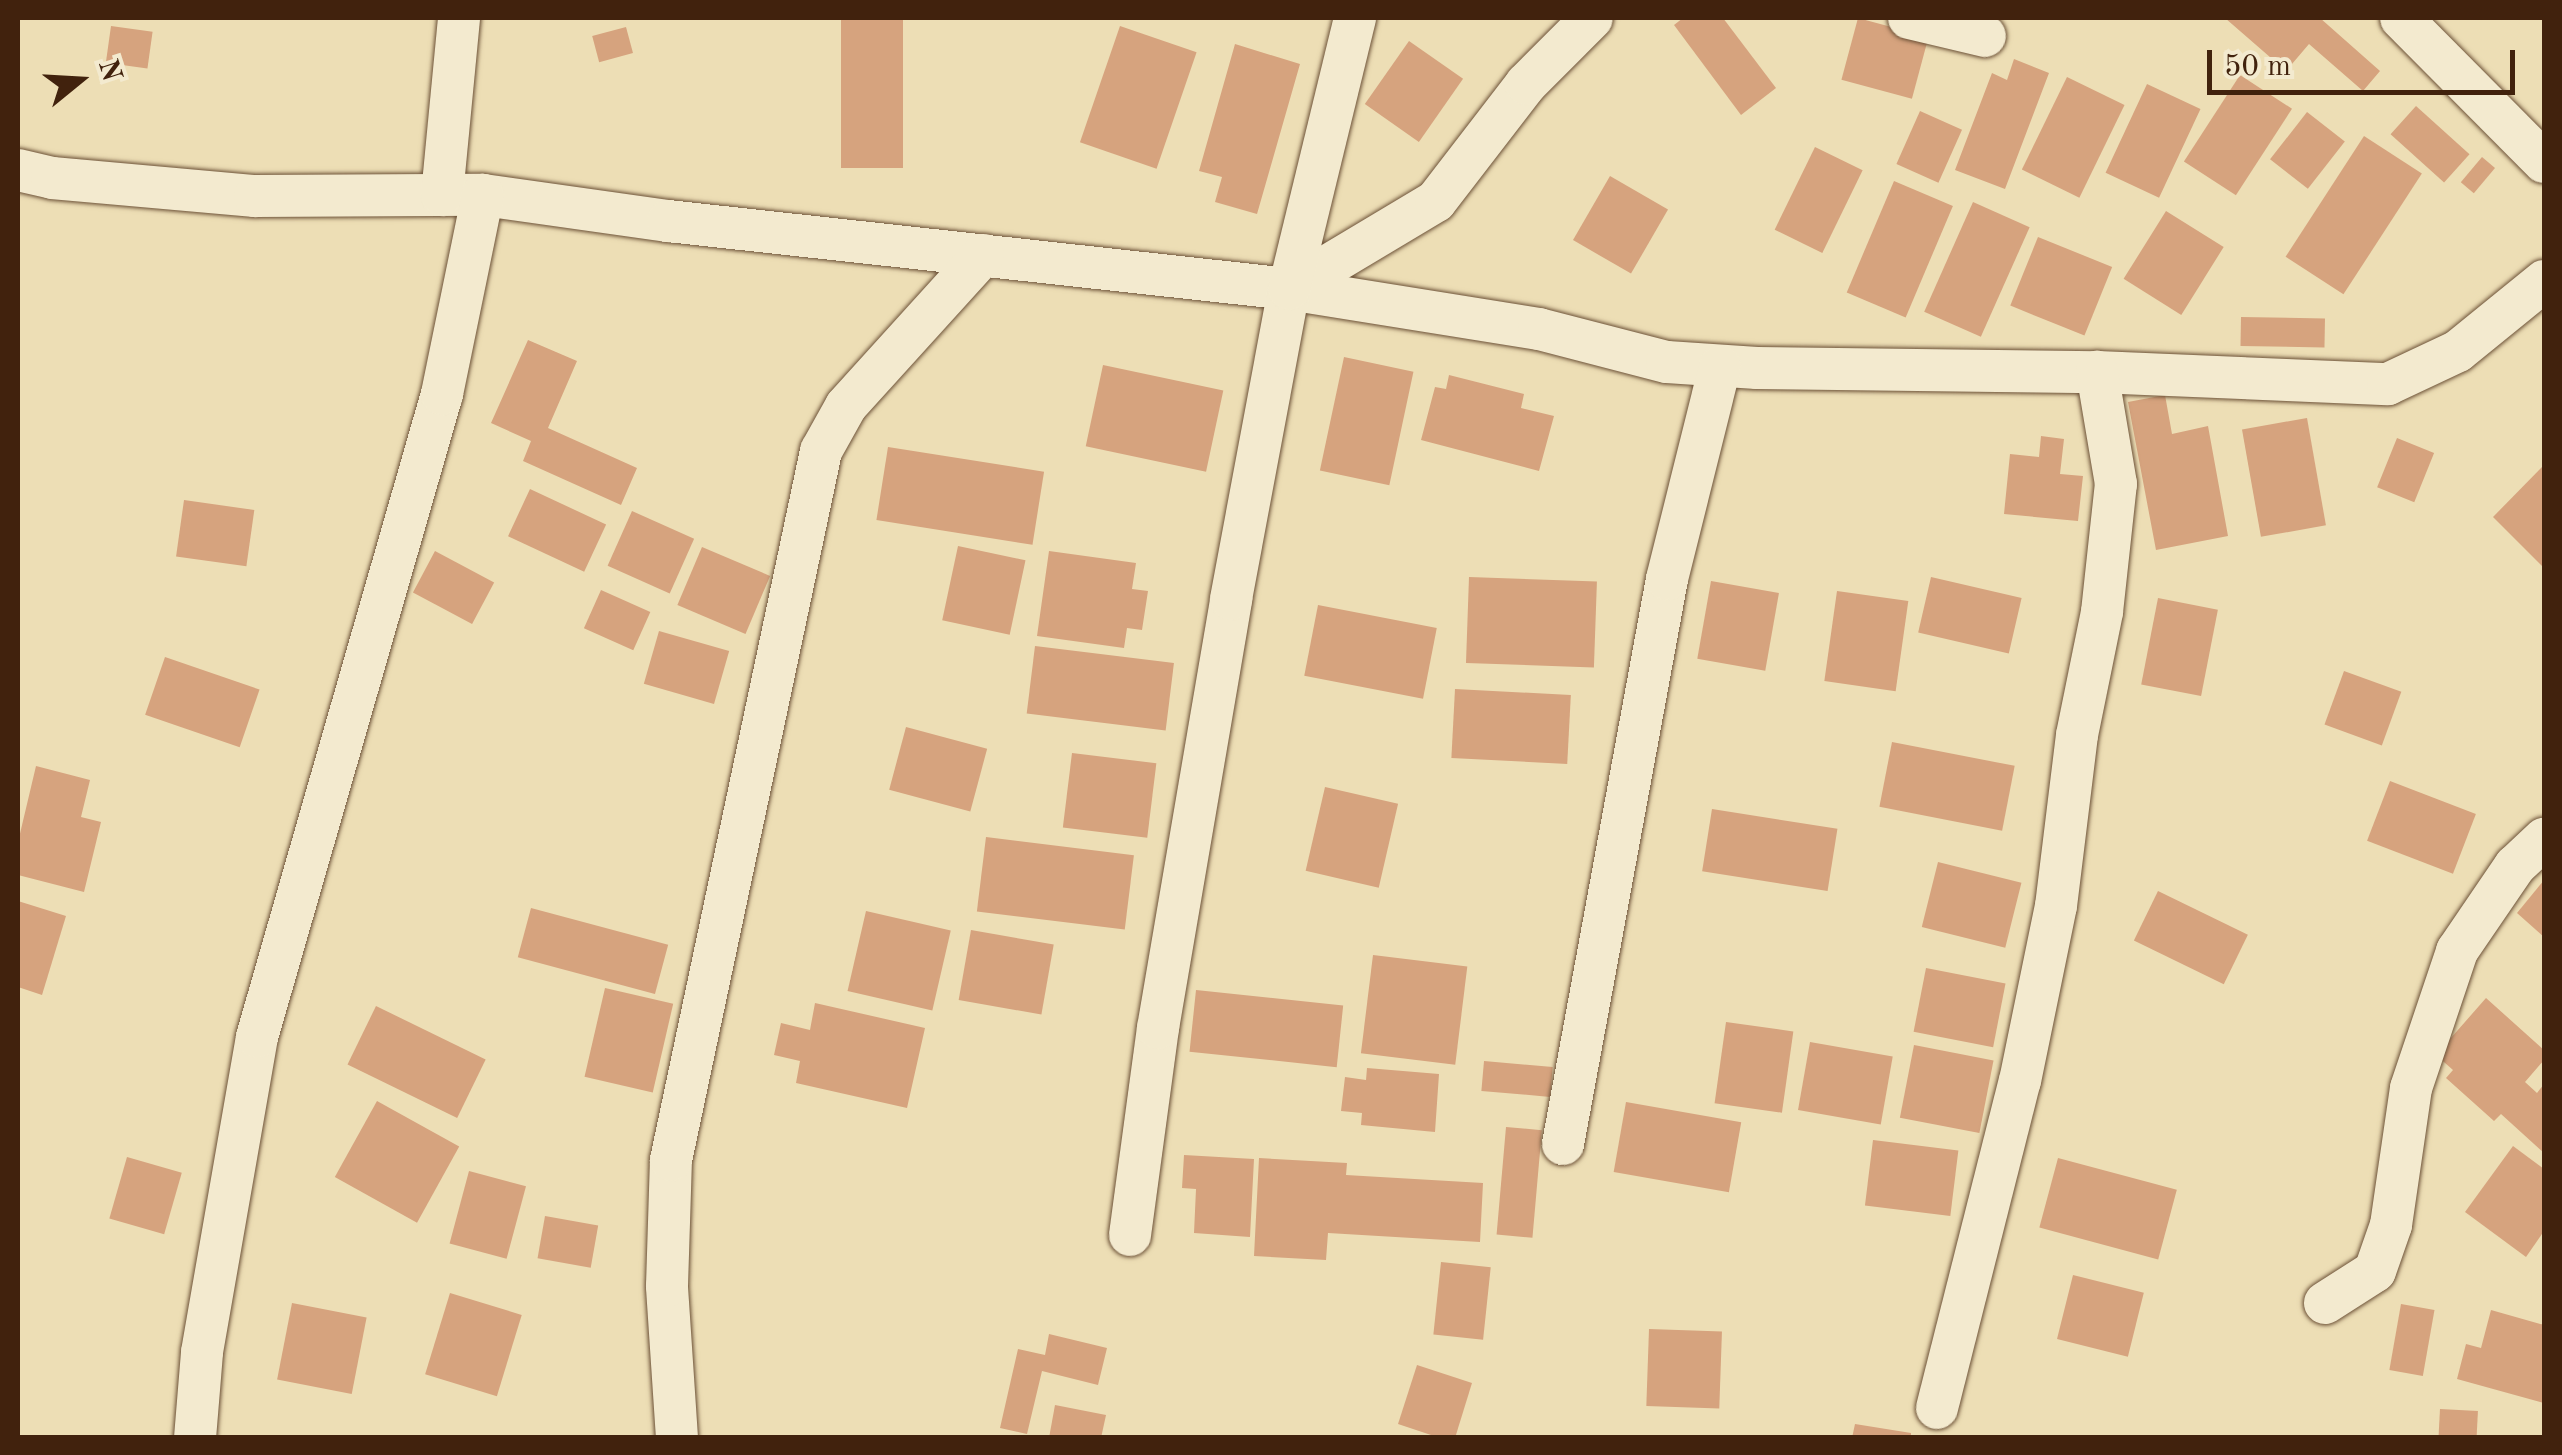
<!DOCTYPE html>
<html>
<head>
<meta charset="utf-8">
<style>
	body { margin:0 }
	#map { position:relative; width:2562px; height:1455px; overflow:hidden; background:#eddeb5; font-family:"Old Standard TT",serif }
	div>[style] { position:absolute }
	.building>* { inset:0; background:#d6a37e; transform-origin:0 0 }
	.roads { filter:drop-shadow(0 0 2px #6c5137) drop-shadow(0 0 2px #6c5137) }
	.minor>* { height:42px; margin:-21px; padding:0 21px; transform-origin:21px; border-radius:21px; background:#f3eacf }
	span { translate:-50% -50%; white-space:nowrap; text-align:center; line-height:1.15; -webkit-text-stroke:9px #f3eacf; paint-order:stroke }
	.frame { position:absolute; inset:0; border:20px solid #41220d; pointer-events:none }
	.north { position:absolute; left:30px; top:30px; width:100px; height:100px; -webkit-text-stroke:8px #f3eacf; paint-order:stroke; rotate:72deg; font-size:28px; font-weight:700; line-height:40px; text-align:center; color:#41220d }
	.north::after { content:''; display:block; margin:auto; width:35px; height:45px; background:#41220d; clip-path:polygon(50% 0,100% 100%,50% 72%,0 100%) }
	.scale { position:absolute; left:2207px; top:50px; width:308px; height:45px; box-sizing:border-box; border:5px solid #41220d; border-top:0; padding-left:12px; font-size:30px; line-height:35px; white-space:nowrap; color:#41220d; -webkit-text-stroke:8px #f3eacf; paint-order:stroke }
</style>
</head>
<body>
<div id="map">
	<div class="building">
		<i style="left:841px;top:18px;width:62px;height:150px"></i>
		<i style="clip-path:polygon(1683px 18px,1723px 18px,1776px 88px,1741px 115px,1674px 25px)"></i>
		<i style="left:1858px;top:18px;width:73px;height:64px;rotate:15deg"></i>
		<i style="clip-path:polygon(2225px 18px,2320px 18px,2380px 71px,2363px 91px,2309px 44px,2286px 71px)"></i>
		<i style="left:111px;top:26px;width:42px;height:37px;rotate:8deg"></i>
		<i style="left:1120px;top:26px;width:81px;height:123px;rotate:19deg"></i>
		<i style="left:626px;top:27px;width:27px;height:35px;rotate:75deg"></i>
		<i style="left:1409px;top:41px;width:66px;height:77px;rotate:35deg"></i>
		<i style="clip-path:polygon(1235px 44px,1300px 64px,1257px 214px,1215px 202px,1222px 177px,1199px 171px)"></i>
		<i style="clip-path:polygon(2014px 59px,2049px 73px,2005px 189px,1955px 170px,1992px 73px,2007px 80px)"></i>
		<i style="left:2240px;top:75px;width:62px;height:103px;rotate:33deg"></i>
		<i style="left:2067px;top:77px;width:64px;height:103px;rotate:26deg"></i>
		<i style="left:2147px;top:84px;width:59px;height:98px;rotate:25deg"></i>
		<i style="left:2416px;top:106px;width:72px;height:38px;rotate:42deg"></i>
		<i style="left:1920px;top:111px;width:46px;height:58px;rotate:24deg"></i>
		<i style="left:2307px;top:112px;width:48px;height:60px;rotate:38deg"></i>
		<i style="left:2364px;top:136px;width:69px;height:144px;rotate:33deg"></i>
		<i style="left:1815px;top:147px;width:53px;height:92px;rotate:26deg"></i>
		<i style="left:2482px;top:157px;width:17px;height:33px;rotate:40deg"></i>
		<i style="left:1610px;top:176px;width:67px;height:74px;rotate:30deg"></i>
		<i style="left:1894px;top:181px;width:64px;height:121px;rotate:23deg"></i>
		<i style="left:1973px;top:202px;width:62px;height:120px;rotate:24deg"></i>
		<i style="left:2166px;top:211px;width:68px;height:80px;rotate:32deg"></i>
		<i style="left:2038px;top:237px;width:80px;height:74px;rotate:22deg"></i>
		<i style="left:2241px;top:317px;width:84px;height:29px;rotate:1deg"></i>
		<i style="clip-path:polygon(528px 340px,577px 361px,548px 428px,637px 468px,621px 505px,523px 461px,531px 441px,491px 423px)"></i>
		<i style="left:1344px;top:357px;width:71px;height:116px;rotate:12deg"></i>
		<i style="left:1103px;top:365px;width:123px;height:83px;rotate:12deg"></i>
		<i style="clip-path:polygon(1449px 375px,1524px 394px,1521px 408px,1554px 416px,1539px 471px,1421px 440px,1435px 387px,1446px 389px)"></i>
		<i style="clip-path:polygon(2165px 395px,2172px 434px,2208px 426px,2228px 536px,2156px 550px,2128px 402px)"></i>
		<i style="left:2307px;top:418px;width:109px;height:66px;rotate:80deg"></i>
		<i style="clip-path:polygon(2041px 436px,2064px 439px,2060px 474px,2083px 476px,2078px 521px,2004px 514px,2010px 454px,2039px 457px)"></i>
		<i style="left:2397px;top:438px;width:40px;height:53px;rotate:22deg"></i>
		<i style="left:888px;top:447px;width:158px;height:74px;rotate:9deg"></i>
		<i style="clip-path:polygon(2544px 465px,2544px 568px,2493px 517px)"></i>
		<i style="left:530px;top:489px;width:84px;height:52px;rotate:25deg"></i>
		<i style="left:184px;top:500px;width:71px;height:57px;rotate:8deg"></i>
		<i style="left:632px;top:511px;width:68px;height:60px;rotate:24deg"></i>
		<i style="left:958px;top:546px;width:69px;height:76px;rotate:12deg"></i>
		<i style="left:702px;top:547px;width:74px;height:63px;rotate:23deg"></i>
		<i style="left:435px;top:551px;width:67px;height:47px;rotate:28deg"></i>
		<i style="clip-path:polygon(1049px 551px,1136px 563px,1132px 589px,1148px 591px,1142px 630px,1127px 628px,1124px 648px,1037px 636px)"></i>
		<i style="left:1469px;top:577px;width:128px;height:86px;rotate:2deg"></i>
		<i style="left:1931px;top:577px;width:93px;height:57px;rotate:13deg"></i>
		<i style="left:1711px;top:581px;width:69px;height:79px;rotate:10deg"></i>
		<i style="left:601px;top:590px;width:54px;height:42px;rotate:24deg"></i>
		<i style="left:1837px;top:591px;width:72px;height:91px;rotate:8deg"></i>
		<i style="left:2158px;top:598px;width:61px;height:88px;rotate:11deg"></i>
		<i style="left:1318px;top:605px;width:121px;height:72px;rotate:11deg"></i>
		<i style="left:659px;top:631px;width:73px;height:55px;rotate:16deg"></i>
		<i style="left:1035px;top:646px;width:140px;height:68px;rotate:7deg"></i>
		<i style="left:165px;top:657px;width:100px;height:61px;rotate:19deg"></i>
		<i style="left:2344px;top:671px;width:61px;height:57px;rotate:20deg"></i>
		<i style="left:1455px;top:689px;width:116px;height:69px;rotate:3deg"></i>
		<i style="left:906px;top:727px;width:84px;height:65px;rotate:15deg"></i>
		<i style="left:1892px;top:742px;width:125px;height:66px;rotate:11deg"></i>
		<i style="left:1072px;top:753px;width:85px;height:75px;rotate:7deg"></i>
		<i style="clip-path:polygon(36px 766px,90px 780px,81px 817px,101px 822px,84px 892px,18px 875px,18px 842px)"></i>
		<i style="left:2390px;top:781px;width:92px;height:64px;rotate:21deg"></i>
		<i style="left:1325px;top:787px;width:75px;height:86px;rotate:13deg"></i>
		<i style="left:1712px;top:809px;width:127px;height:63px;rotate:9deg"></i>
		<i style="left:986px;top:837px;width:149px;height:75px;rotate:7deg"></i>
		<i style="left:1938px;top:862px;width:86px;height:67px;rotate:14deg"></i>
		<i style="clip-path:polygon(2544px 880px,2544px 937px,2517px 913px)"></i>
		<i style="left:2158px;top:891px;width:100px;height:55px;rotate:26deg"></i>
		<i style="clip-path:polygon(18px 901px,66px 916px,42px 995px,18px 987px)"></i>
		<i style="left:531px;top:908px;width:142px;height:51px;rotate:15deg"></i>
		<i style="left:866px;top:911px;width:87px;height:82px;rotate:13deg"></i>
		<i style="left:971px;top:930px;width:84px;height:71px;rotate:10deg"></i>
		<i style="left:1373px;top:955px;width:95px;height:99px;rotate:7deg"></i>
		<i style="left:1926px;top:968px;width:81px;height:65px;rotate:11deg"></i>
		<i style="left:605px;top:988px;width:70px;height:91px;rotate:13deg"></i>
		<i style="left:1196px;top:990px;width:148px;height:62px;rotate:6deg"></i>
		<i style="clip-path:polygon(2486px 998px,2544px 1050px,2544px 1060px,2525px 1082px,2537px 1093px,2544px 1084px,2544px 1153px,2501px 1114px,2494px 1121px,2446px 1078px,2453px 1070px,2436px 1055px)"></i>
		<i style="clip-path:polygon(815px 1003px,925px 1028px,907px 1108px,796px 1083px,800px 1061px,774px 1055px,781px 1023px,810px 1030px)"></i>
		<i style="left:376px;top:1006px;width:122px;height:65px;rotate:26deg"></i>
		<i style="left:1726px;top:1022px;width:68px;height:82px;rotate:8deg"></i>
		<i style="left:1810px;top:1042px;width:84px;height:69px;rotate:10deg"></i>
		<i style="left:1914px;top:1045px;width:81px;height:74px;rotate:11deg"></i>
		<i style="left:1484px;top:1061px;width:69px;height:30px;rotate:5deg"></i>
		<i style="clip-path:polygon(1367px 1068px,1439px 1074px,1435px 1132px,1361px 1125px,1362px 1113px,1341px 1111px,1345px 1077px,1366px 1080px)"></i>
		<i style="left:377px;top:1101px;width:94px;height:87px;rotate:29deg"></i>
		<i style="left:1626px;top:1102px;width:117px;height:71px;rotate:10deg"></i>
		<i style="left:1506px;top:1127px;width:36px;height:108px;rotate:5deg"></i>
		<i style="left:1873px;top:1140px;width:86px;height:66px;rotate:7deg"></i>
		<i style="clip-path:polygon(2513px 1146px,2544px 1169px,2544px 1231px,2526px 1257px,2465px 1212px)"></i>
		<i style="clip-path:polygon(1184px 1155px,1254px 1159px,1250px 1237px,1194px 1233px,1196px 1189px,1182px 1188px)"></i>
		<i style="left:127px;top:1157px;width:57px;height:64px;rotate:16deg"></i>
		<i style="clip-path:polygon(1259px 1158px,1347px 1163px,1346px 1175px,1483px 1183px,1480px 1242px,1328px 1233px,1326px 1260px,1254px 1256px)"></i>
		<i style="left:2058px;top:1158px;width:123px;height:72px;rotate:15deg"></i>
		<i style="left:469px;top:1171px;width:59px;height:75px;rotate:15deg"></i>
		<i style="left:545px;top:1216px;width:54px;height:43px;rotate:10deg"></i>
		<i style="left:1441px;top:1262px;width:50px;height:73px;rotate:6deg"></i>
		<i style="left:2073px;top:1275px;width:73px;height:66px;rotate:14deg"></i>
		<i style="left:450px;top:1293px;width:75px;height:85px;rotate:17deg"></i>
		<i style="left:292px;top:1303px;width:76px;height:78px;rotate:11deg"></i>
		<i style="left:2401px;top:1304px;width:34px;height:67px;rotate:10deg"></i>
		<i style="clip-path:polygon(2491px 1310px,2544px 1325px,2544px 1403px,2457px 1379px,2466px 1344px,2481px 1348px)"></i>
		<i style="left:1649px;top:1329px;width:73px;height:77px;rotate:2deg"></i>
		<i style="clip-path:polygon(1049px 1334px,1107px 1348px,1098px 1385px,1042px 1371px,1027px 1434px,1000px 1428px,1018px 1349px,1045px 1355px)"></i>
		<i style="clip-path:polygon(1417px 1365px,1472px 1383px,1455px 1438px,1440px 1438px,1398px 1424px)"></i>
		<i style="clip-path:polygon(1055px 1405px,1106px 1415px,1101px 1438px,1049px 1438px)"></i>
		<i style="left:2440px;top:1409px;width:38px;height:29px;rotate:3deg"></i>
		<i style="clip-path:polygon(1855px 1424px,1911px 1433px,1911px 1438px,1852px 1438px)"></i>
	</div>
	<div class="roads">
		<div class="minor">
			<i style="left:1909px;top:18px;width:78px;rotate:13.3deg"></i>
			<i style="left:2401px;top:18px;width:203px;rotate:45.2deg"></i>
			<i style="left:18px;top:170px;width:35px;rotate:13deg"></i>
			<i style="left:52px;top:178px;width:204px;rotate:5.1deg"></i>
			<i style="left:255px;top:196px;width:228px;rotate:-0.3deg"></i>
			<i style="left:483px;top:195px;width:187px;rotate:8deg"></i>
			<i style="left:668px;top:221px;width:625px;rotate:6.25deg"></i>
			<i style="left:1289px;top:289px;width:253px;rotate:9.1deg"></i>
			<i style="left:1539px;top:329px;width:132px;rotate:14.5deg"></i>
			<i style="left:1667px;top:362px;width:90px;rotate:3.8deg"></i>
			<i style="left:1757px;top:368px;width:340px;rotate:0.7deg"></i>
			<i style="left:2097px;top:372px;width:291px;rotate:2.4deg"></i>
			<i style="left:2388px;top:384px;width:77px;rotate:-25.2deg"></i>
			<i style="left:2458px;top:351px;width:111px;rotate:-39.1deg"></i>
			<i style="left:442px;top:195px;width:178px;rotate:-84.5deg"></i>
			<i style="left:1289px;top:289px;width:171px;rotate:-30.9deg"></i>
			<i style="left:1436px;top:201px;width:148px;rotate:-52.4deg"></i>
			<i style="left:1526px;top:84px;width:93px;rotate:-45deg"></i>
			<i style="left:1563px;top:1144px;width:574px;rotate:-79.57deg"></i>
			<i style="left:1667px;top:579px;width:219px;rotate:-76deg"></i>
			<i style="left:1130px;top:1235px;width:209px;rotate:-82.3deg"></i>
			<i style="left:1158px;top:1028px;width:435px;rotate:-80.3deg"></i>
			<i style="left:1231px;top:599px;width:315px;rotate:-79.4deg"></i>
			<i style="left:1289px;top:289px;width:279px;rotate:-76.3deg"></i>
			<i style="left:2325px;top:1303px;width:59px;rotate:-32.6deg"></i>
			<i style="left:2375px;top:1271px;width:49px;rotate:-70.8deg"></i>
			<i style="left:2391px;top:1225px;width:138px;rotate:-81.7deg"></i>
			<i style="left:2411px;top:1088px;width:145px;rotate:-71.4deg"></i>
			<i style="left:2457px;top:951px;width:103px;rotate:-55.7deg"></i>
			<i style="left:2515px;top:866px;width:40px;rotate:-43deg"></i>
			<i style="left:1937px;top:1408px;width:337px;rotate:-75.8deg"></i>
			<i style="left:2020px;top:1081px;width:179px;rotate:-78.4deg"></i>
			<i style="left:2056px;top:906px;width:172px;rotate:-83deg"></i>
			<i style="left:2077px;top:735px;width:126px;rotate:-78.5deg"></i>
			<i style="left:2102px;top:612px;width:129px;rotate:-83.8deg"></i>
			<i style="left:2116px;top:484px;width:114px;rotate:-99.6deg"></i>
			<i style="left:195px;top:1438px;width:86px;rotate:-85.3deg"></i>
			<i style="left:202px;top:1352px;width:320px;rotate:-80.1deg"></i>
			<i style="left:257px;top:1037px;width:669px;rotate:-73.95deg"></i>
			<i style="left:442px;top:394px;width:203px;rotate:-78.4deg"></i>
			<i style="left:677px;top:1438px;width:152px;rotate:-93.8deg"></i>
			<i style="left:667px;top:1286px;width:126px;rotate:-88.2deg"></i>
			<i style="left:671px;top:1160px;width:725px;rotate:-78.05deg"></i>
			<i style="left:821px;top:451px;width:51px;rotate:-60.9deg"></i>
			<i style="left:846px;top:406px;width:204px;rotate:-47.8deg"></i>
		</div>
	</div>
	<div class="frame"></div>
	<div class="north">N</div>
	<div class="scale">50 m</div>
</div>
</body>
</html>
